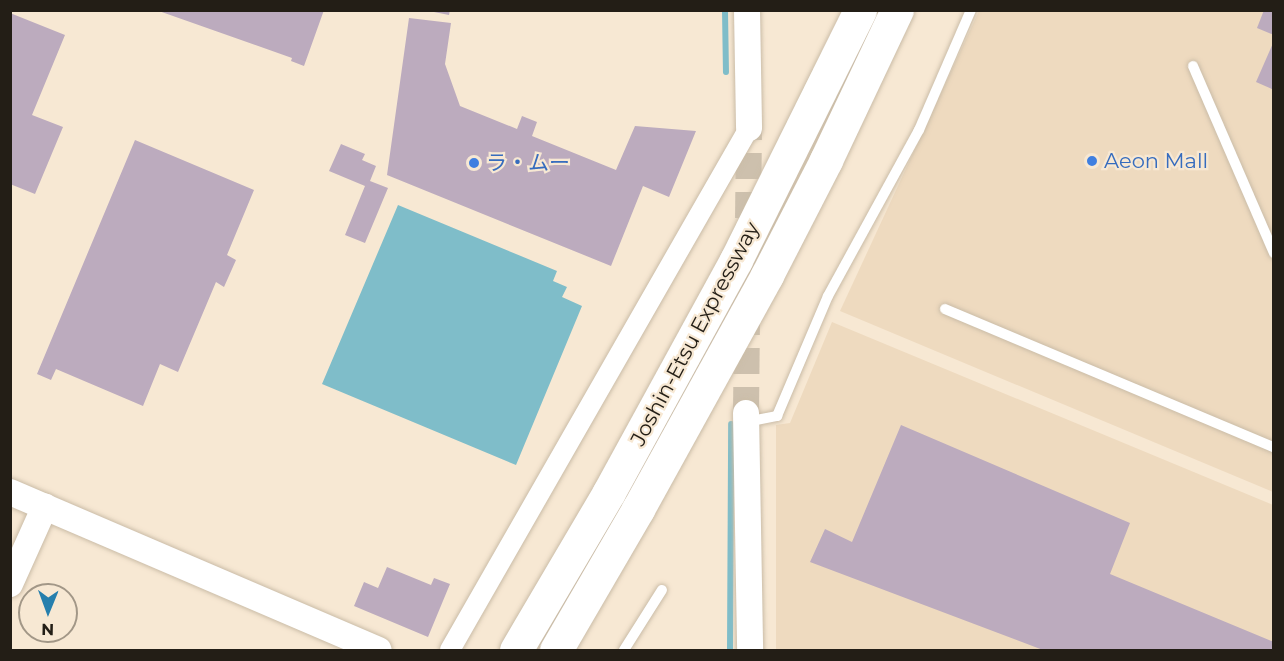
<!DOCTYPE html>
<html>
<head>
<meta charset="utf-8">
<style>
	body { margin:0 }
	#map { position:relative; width:1284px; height:661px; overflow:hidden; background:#f7e8d3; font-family:Montserrat,"Noto Sans JP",sans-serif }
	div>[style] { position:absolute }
	.built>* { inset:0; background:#eedabf }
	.water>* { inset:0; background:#7fbdc9 }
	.stream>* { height:6px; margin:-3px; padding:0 3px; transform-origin:3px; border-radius:3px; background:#7fbdc9 }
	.building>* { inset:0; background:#bcabbe }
	.tertiary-tunnel>* { height:26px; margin-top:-13px; transform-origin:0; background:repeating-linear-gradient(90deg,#cdc0ad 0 26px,transparent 0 39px) }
	.roads { filter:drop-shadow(0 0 2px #cabca7) drop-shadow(0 0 2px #cabca7) }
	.service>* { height:10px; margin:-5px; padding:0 5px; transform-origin:5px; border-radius:5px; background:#fff }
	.minor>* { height:20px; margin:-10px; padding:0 10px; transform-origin:10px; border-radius:10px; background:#fff }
	.tertiary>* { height:26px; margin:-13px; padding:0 13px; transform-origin:13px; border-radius:13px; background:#fff }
	.motorway>* { height:33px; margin:-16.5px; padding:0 16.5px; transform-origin:16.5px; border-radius:16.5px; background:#fff }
	.dots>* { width:16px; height:16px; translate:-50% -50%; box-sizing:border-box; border:3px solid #f7e8d3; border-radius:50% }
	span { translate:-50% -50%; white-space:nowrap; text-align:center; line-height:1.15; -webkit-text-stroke:4.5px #f7e8d3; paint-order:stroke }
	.shop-label { font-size:21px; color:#366cbe }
	.left { translate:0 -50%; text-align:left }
	.street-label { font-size:21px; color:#231e16 }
	.frame { position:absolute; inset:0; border:12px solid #231e16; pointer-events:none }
	.north { position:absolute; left:18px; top:583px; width:60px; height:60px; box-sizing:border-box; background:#f7e8d3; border:2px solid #a29787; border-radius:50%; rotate:181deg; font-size:16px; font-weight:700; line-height:24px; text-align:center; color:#231e16 }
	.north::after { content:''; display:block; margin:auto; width:21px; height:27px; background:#267fad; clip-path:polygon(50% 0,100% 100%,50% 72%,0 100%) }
</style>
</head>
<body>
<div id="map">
	<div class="built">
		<i style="clip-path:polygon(979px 11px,1273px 11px,1273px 492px,840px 311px)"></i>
		<i style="clip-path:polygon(832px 322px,1273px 505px,1273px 650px,776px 650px,776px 425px,790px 423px)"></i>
	</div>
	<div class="water">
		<i style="clip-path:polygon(398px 205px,557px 271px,553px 281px,567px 287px,562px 297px,582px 306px,516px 465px,322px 384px)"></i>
	</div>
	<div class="stream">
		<i style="left:725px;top:10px;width:62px;rotate:89.1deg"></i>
		<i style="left:730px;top:650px;width:226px;rotate:-89.7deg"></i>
	</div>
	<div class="building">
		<i style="clip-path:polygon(156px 10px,324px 10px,304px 66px,291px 61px,292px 58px)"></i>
		<i style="clip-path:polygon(424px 10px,450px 10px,449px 15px)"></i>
		<i style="clip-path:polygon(1264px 10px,1274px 10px,1274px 35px,1257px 28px)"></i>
		<i style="clip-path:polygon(10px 13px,65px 35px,32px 115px,63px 127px,35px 194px,10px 184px)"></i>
		<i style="clip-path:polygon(409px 18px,451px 23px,445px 64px,460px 106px,517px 129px,522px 116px,537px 122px,532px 136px,616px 170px,635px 126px,696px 131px,669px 197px,643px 186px,611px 266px,387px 175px)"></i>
		<i style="clip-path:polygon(1274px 41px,1274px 90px,1256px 82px)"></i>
		<i style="clip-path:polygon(135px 140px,254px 190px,227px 255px,236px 260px,224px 287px,216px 282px,178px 372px,160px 364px,143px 406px,56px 369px,51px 380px,37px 374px)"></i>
		<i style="clip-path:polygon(341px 144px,365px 154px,362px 160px,376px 166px,370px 181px,388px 188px,365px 243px,345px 235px,365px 186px,329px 171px)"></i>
		<i style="clip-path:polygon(901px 425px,1130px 523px,1110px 574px,1274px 642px,1274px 650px,1043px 650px,810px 562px,825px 529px,852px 542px)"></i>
		<i style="clip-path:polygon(387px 567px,431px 585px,434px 578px,450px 584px,428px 637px,354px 606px,364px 582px,378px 588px)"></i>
	</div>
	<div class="tertiary-tunnel">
		<i style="left:746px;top:413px;width:285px;rotate:-89.4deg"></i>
	</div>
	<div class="roads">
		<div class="service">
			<i style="left:1193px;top:66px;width:204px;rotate:66.6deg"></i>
			<i style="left:945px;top:309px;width:357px;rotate:22.8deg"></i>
			<i style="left:746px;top:422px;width:32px;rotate:-11deg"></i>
			<i style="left:777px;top:416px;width:130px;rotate:-67deg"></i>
			<i style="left:828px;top:296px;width:189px;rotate:-61.3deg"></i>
			<i style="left:919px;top:130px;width:131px;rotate:-66.6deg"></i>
			<i style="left:624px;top:650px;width:71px;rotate:-57.7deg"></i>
		</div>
		<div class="minor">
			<i style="left:450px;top:650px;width:602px;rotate:-60.2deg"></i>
		</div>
		<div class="tertiary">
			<i style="left:747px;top:10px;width:118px;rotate:89deg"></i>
			<i style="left:746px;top:413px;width:237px;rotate:89deg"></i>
			<i style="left:10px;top:492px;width:401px;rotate:23.2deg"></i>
			<i style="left:10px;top:584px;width:85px;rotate:-65.8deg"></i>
		</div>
		<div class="motorway">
			<i style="left:516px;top:650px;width:183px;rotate:-59.5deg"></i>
			<i style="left:609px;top:492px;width:264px;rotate:-61.3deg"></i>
			<i style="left:736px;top:260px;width:279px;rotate:-63.6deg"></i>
			<i style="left:556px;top:650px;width:163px;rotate:-59.8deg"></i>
			<i style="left:638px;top:509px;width:267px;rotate:-61.1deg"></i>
			<i style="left:767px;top:275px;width:129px;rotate:-62.8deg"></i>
			<i style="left:826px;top:160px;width:166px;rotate:-64.7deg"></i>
		</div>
	</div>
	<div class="dots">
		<i style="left:1092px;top:161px;background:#3f7fe0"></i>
		<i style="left:474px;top:163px;background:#3f7fe0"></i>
	</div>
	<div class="shop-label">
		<span class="left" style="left:1104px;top:161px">Aeon Mall</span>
		<span class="left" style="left:486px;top:163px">ラ・ムー</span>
	</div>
	<div class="street-label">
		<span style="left:695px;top:334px;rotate:-62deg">Joshin-Etsu Expressway</span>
	</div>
	<div class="frame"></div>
	<div class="north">N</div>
</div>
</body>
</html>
